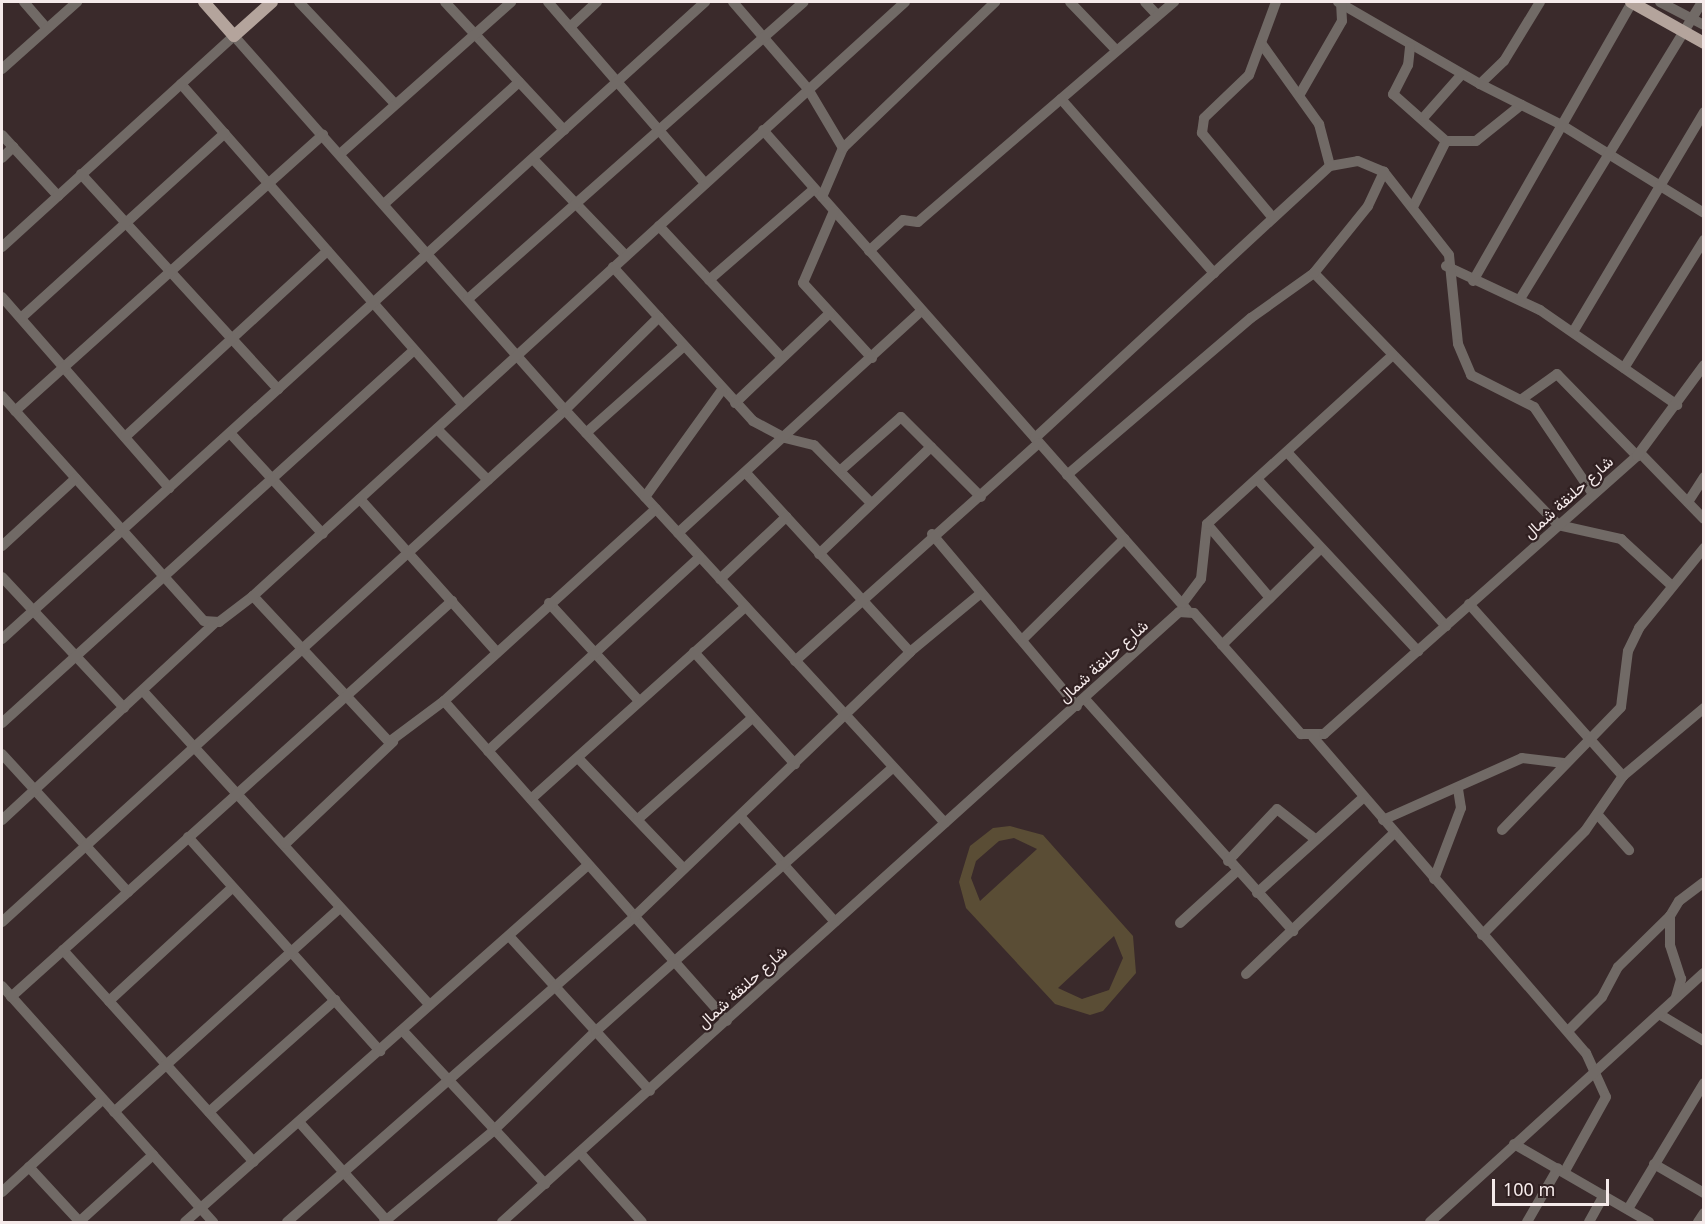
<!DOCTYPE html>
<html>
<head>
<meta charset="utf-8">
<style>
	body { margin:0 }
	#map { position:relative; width:1705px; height:1224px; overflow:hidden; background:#3a2a2b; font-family:"Noto Sans",Vazirmatn,sans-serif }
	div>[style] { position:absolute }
	.green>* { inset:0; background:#5a4d35 }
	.minor>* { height:10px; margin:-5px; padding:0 5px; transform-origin:5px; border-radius:5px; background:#716a66 }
	.major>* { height:12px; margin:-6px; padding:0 6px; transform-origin:6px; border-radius:6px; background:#b4a49c }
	span { translate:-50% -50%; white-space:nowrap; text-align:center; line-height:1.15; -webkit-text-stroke:4.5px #302021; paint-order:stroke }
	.street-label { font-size:16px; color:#f5eaea }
	.frame { position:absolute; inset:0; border:3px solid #f5eaea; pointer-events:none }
	.scale { position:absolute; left:1492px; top:1179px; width:117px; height:27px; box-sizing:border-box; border:3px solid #f5eaea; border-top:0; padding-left:8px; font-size:18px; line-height:21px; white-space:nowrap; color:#f5eaea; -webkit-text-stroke:4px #302021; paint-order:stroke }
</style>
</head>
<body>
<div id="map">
	<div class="green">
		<i style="clip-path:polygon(evenodd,1010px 826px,1043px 835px,1133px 936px,1136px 973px,1103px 1011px,1090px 1015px,1055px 1004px,966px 908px,959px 882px,970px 846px,993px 828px,1010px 826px,1014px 838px,1037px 849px,980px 901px,971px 878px,976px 861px,999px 841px,1014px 838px,1010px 826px,1114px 936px,1123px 958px,1109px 990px,1082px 999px,1058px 988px,1114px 936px)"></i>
	</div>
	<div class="minor">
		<i style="left:24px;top:2px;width:35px;rotate:49deg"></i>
		<i style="left:299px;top:2px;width:140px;rotate:46.7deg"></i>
		<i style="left:445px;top:2px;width:175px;rotate:47.1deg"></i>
		<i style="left:548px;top:2px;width:240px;rotate:49.1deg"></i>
		<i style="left:733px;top:2px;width:115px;rotate:49.2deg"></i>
		<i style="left:808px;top:89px;width:69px;rotate:59.3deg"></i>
		<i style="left:1070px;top:2px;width:66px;rotate:46.2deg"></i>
		<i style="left:1145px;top:2px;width:18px;rotate:47deg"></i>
		<i style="left:1338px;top:2px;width:164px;rotate:30deg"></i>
		<i style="left:1480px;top:84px;width:33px;rotate:-44deg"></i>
		<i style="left:1504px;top:61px;width:69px;rotate:-58.6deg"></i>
		<i style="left:1660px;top:2px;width:50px;rotate:27.6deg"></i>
		<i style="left:570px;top:27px;width:37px;rotate:-43deg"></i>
		<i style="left:1261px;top:43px;width:100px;rotate:54.4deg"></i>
		<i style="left:1319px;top:124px;width:43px;rotate:75.3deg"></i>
		<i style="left:1410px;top:47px;width:18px;rotate:96deg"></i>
		<i style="left:1408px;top:65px;width:33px;rotate:117deg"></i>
		<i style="left:1393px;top:94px;width:71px;rotate:41.6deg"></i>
		<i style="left:1446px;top:141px;width:30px"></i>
		<i style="left:1476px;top:141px;width:58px;rotate:-38.7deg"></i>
		<i style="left:2px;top:69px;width:101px;rotate:-41.8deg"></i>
		<i style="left:181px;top:84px;width:427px;rotate:48.7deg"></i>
		<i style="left:1480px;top:84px;width:89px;rotate:26.6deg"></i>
		<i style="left:1560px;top:124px;width:169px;rotate:31.7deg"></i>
		<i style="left:1300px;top:94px;width:84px;rotate:-60.1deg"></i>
		<i style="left:1342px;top:21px;width:19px;rotate:-93deg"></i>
		<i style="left:1061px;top:99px;width:232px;rotate:48.7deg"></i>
		<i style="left:1424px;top:117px;width:57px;rotate:-48.5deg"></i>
		<i style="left:763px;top:130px;width:640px;rotate:48.54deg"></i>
		<i style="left:2px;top:135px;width:83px;rotate:47.4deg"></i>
		<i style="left:340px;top:154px;width:229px;rotate:-41.6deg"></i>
		<i style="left:2px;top:158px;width:16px;rotate:-45deg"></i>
		<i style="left:533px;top:159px;width:134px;rotate:46.2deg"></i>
		<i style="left:81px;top:174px;width:292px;rotate:47.5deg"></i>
		<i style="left:822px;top:197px;width:53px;rotate:-66.8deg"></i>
		<i style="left:843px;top:148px;width:211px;rotate:-43.8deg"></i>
		<i style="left:384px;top:204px;width:182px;rotate:-42.1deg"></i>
		<i style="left:1413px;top:207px;width:74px;rotate:-63.4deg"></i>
		<i style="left:834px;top:211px;width:78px;rotate:113.3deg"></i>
		<i style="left:803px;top:283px;width:102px;rotate:47.4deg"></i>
		<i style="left:1273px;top:218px;width:111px;rotate:-129.9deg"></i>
		<i style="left:1202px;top:133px;width:15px;rotate:-82deg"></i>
		<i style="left:1204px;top:118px;width:62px;rotate:-43.7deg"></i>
		<i style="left:1249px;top:75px;width:78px;rotate:-69.7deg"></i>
		<i style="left:659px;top:226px;width:180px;rotate:47deg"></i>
		<i style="left:2px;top:247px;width:314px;rotate:-42.3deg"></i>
		<i style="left:234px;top:36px;width:499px;rotate:48.5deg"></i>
		<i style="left:565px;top:410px;width:561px;rotate:47.38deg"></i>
		<i style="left:869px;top:251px;width:46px;rotate:-42.4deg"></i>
		<i style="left:903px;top:220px;width:15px;rotate:8deg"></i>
		<i style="left:918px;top:222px;width:338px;rotate:-40.7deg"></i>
		<i style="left:1446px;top:266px;width:104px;rotate:25.1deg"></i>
		<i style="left:1540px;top:310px;width:167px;rotate:34.7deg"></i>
		<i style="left:613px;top:267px;width:208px;rotate:47.7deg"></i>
		<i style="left:753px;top:421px;width:36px;rotate:28deg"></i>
		<i style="left:785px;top:438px;width:30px;rotate:14deg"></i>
		<i style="left:814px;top:445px;width:81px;rotate:45.5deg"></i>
		<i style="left:1314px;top:273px;width:351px;rotate:45.9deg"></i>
		<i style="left:1558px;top:525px;width:65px;rotate:12.5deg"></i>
		<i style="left:1621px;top:539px;width:67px;rotate:42.6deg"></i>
		<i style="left:709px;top:280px;width:139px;rotate:-40.9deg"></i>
		<i style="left:1473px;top:281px;width:321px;rotate:-60.3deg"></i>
		<i style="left:2px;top:297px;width:254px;rotate:48.8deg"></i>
		<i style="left:468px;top:299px;width:448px;rotate:-41.5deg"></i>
		<i style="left:1520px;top:299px;width:348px;rotate:-58.5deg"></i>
		<i style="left:21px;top:318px;width:275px;rotate:-42.2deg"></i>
		<i style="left:1573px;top:332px;width:256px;rotate:-59.2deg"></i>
		<i style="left:1624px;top:368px;width:151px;rotate:-58deg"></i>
		<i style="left:2px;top:396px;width:302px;rotate:48.1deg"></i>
		<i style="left:204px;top:621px;width:15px;rotate:4deg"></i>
		<i style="left:219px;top:622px;width:43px;rotate:-37.4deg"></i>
		<i style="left:253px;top:596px;width:200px;rotate:47deg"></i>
		<i style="left:389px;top:742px;width:69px;rotate:-36.7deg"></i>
		<i style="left:444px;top:701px;width:427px;rotate:48.5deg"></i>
		<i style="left:1522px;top:399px;width:43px;rotate:-35.5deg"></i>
		<i style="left:1557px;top:374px;width:115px;rotate:45.7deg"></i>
		<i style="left:735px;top:403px;width:131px;rotate:-43.5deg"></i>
		<i style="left:15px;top:411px;width:414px;rotate:-41.9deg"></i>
		<i style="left:437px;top:429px;width:72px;rotate:45deg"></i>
		<i style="left:230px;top:433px;width:137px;rotate:47.4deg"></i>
		<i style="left:586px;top:433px;width:130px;rotate:-41.6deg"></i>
		<i style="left:125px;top:437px;width:275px;rotate:-42.6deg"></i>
		<i style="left:1035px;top:438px;width:401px;rotate:-42.7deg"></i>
		<i style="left:1330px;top:166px;width:28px;rotate:-10deg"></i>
		<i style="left:1358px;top:161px;width:28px;rotate:23deg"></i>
		<i style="left:1384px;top:172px;width:105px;rotate:51.9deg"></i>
		<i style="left:1449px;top:255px;width:89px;rotate:84.2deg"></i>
		<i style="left:1458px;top:344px;width:34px;rotate:67deg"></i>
		<i style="left:1471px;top:375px;width:71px;rotate:26.9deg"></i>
		<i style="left:1534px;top:407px;width:105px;rotate:55.9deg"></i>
		<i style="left:1287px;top:452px;width:236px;rotate:47.6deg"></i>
		<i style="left:1640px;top:453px;width:92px;rotate:45.9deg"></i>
		<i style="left:841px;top:470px;width:80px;rotate:-41.5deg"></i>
		<i style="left:901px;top:417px;width:113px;rotate:45deg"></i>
		<i style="left:746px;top:473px;width:243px;rotate:47.5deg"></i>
		<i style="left:1067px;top:475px;width:242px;rotate:-40.5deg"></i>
		<i style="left:1251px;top:318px;width:77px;rotate:-35.5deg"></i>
		<i style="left:1314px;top:273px;width:86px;rotate:-51.1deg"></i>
		<i style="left:1368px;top:206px;width:38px;rotate:-65deg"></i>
		<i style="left:1257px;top:479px;width:236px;rotate:46.9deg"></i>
		<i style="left:645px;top:497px;width:132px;rotate:-54.3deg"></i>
		<i style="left:360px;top:499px;width:205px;rotate:48.2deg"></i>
		<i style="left:1688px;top:502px;width:30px;rotate:-57deg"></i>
		<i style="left:1207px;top:524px;width:97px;rotate:49.6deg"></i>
		<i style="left:678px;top:533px;width:328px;rotate:-42.4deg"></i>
		<i style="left:932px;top:534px;width:225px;rotate:49.9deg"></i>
		<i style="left:2px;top:546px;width:100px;rotate:-42.6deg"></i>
		<i style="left:819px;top:554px;width:155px;rotate:-43.7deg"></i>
		<i style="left:2px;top:577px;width:179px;rotate:47deg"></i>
		<i style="left:720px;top:579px;width:91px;rotate:-43.2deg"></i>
		<i style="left:253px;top:596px;width:882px;rotate:-42.33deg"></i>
		<i style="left:549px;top:603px;width:133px;rotate:47.4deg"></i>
		<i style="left:1182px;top:604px;width:31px;rotate:-53deg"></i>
		<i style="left:1201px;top:579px;width:55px;rotate:-83.8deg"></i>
		<i style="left:1207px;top:524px;width:251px;rotate:-42.3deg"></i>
		<i style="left:1469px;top:604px;width:231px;rotate:48.2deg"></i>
		<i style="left:2px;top:639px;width:949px;rotate:-42.18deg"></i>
		<i style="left:1022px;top:640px;width:144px;rotate:-44.7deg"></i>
		<i style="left:1222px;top:645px;width:137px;rotate:-44.4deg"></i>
		<i style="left:694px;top:652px;width:151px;rotate:48deg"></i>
		<i style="left:795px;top:661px;width:327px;rotate:-41.8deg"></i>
		<i style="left:143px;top:691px;width:425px;rotate:47.6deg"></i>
		<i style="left:1085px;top:699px;width:312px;rotate:48.1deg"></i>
		<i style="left:444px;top:701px;width:286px;rotate:-42.2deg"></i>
		<i style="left:2px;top:723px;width:554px;rotate:-42.15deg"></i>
		<i style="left:1313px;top:737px;width:418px;rotate:49.2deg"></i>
		<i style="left:1586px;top:1053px;width:48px;rotate:65.6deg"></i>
		<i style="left:1606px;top:1097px;width:85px;rotate:119deg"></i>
		<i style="left:488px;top:751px;width:287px;rotate:-42.5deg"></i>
		<i style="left:2px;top:754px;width:187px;rotate:47.6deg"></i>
		<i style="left:578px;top:758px;width:152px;rotate:46.3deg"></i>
		<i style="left:531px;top:799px;width:288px;rotate:-41.9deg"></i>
		<i style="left:1598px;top:815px;width:47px;rotate:48.5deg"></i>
		<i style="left:740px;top:816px;width:142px;rotate:48.1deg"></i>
		<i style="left:638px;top:819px;width:152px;rotate:-41.5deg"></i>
		<i style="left:2px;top:820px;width:289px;rotate:-42.8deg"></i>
		<i style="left:1383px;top:820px;width:152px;rotate:-24deg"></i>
		<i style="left:1522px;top:758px;width:42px;rotate:6.8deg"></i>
		<i style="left:1502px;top:830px;width:171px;rotate:-45.9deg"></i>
		<i style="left:1621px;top:707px;width:56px;rotate:-82.9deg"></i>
		<i style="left:1628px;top:651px;width:25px;rotate:-64deg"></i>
		<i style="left:1639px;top:628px;width:103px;rotate:-50.9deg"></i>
		<i style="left:188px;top:837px;width:288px;rotate:48.1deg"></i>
		<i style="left:285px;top:844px;width:149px;rotate:-43.4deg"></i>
		<i style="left:1228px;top:861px;width:71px;rotate:-46.7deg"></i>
		<i style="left:1277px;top:809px;width:48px;rotate:38.3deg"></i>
		<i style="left:1434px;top:879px;width:76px;rotate:-69.2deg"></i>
		<i style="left:1461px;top:808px;width:18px;rotate:-99deg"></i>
		<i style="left:1257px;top:893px;width:144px;rotate:-41.9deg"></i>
		<i style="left:2px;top:922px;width:761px;rotate:-42.28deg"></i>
		<i style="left:565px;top:410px;width:132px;rotate:-44.7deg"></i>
		<i style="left:1180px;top:923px;width:77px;rotate:-42.4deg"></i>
		<i style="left:1482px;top:935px;width:146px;rotate:-45.3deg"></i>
		<i style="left:1585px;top:831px;width:67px;rotate:-55.4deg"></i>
		<i style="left:1623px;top:776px;width:106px;rotate:-40deg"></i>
		<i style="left:510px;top:937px;width:208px;rotate:47.7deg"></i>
		<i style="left:63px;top:950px;width:285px;rotate:48deg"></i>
		<i style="left:1246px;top:974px;width:204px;rotate:-43.6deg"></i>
		<i style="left:2px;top:986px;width:317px;rotate:48.2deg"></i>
		<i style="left:11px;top:997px;width:593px;rotate:-41.92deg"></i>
		<i style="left:1676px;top:997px;width:19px;rotate:-74deg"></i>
		<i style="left:1681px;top:979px;width:36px;rotate:-108deg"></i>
		<i style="left:1670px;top:945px;width:29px;rotate:-90deg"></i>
		<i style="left:1670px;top:916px;width:17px;rotate:-59deg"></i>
		<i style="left:1679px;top:901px;width:31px;rotate:-37deg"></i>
		<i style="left:109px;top:1001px;width:168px;rotate:-42.6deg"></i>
		<i style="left:1659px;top:1014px;width:52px;rotate:31deg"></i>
		<i style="left:1570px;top:1029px;width:45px;rotate:-45deg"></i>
		<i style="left:1602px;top:997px;width:34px;rotate:-62deg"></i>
		<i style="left:1618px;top:967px;width:73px;rotate:-44.4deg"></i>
		<i style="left:403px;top:1031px;width:209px;rotate:47.1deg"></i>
		<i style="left:114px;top:1112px;width:303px;rotate:-42.1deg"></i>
		<i style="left:209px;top:1112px;width:169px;rotate:-41.6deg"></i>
		<i style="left:299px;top:1122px;width:134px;rotate:48.3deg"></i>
		<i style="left:1514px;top:1144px;width:156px;rotate:30deg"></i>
		<i style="left:581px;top:1154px;width:91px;rotate:48.1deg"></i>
		<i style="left:1654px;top:1164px;width:58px;rotate:30.1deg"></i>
		<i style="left:29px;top:1167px;width:75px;rotate:47.2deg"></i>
		<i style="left:2px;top:1192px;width:137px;rotate:-42.6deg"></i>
		<i style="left:1628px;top:1209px;width:147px;rotate:-58.9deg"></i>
		<i style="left:79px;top:1222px;width:100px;rotate:-42.2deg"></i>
		<i style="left:185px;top:1222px;width:538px;rotate:-41.54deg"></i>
		<i style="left:287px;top:1222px;width:463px;rotate:-41.3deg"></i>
		<i style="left:635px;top:916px;width:381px;rotate:-43.8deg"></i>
		<i style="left:910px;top:652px;width:92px;rotate:-39.7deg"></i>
		<i style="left:384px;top:1222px;width:141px;rotate:-39.8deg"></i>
		<i style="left:492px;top:1132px;width:145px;rotate:-44.2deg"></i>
		<i style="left:596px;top:1031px;width:397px;rotate:-41.6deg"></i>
		<i style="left:502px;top:1222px;width:911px;rotate:-42.02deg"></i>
		<i style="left:1179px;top:612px;width:15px;rotate:4deg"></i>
		<i style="left:1194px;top:613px;width:162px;rotate:48.5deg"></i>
		<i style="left:1301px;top:734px;width:23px"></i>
		<i style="left:1324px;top:734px;width:419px;rotate:-41.6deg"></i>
		<i style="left:1637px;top:456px;width:113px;rotate:-53.6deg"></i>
		<i style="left:1430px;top:1222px;width:370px;rotate:-42.3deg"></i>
		<i style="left:1527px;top:1222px;width:62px;rotate:-60.1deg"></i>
		<i style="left:1589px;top:1222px;width:31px;rotate:-61deg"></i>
		<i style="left:1698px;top:1222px;width:11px;rotate:-56deg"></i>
	</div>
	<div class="major">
		<i style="left:204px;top:2px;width:45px;rotate:48.6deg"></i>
		<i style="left:234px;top:36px;width:51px;rotate:-41.8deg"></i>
		<i style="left:1631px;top:2px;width:84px;rotate:29.3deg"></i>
	</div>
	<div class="street-label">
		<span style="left:1568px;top:497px;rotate:-42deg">شارع حلنقة شمال</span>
		<span style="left:1103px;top:661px;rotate:-42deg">شارع حلنقة شمال</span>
		<span style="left:742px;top:987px;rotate:-42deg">شارع حلنقة شمال</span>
	</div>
	<div class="frame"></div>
	<div class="scale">100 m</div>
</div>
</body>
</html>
